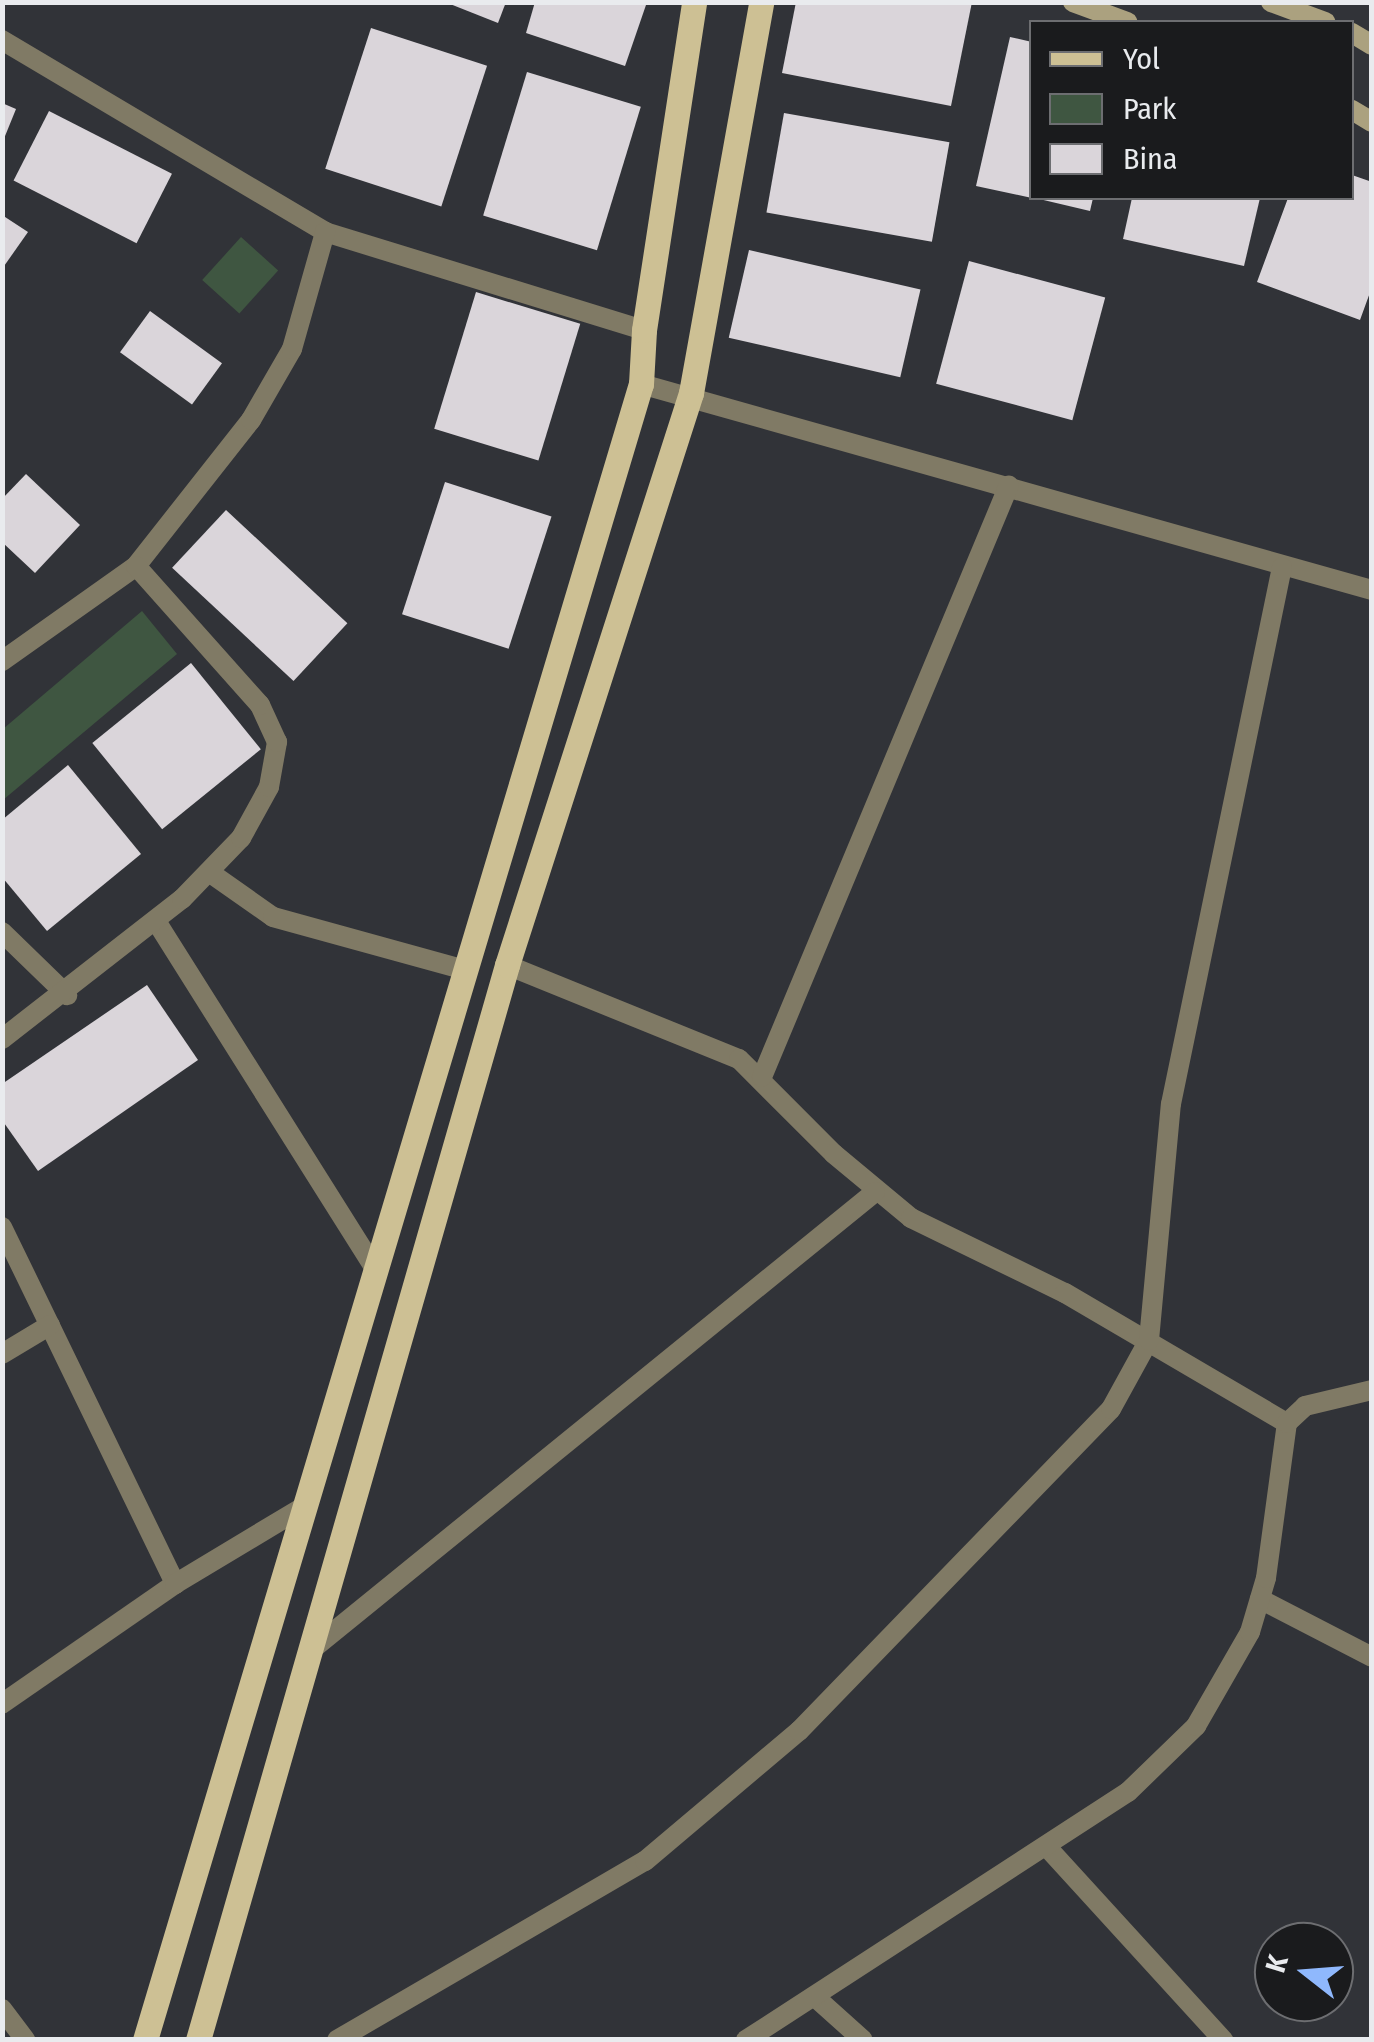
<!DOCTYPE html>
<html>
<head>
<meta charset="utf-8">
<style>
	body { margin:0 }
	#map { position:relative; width:1374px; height:2042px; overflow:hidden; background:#313338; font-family:"Fira Sans Condensed",sans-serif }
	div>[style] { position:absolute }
	.green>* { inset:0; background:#3f5641; transform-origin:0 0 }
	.building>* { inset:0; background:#dad5da; transform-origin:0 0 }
	.minor>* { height:20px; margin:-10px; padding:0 10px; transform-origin:10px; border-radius:10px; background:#807a65 }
	.secondary>* { height:20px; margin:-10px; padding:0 10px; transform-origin:10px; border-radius:10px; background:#aba17f }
	.primary>* { height:25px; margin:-12.5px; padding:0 12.5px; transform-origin:12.5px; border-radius:12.5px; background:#cdc094 }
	span { translate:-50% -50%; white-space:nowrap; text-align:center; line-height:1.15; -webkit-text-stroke:10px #1a1b1d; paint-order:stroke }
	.frame { position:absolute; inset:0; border:5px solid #e9ebee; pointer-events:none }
	.legend { position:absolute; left:1029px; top:20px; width:325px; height:180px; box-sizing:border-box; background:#1a1b1d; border:2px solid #6d6e71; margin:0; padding:12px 18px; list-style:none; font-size:30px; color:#e9ebee }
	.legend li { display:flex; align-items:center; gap:20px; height:50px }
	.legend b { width:50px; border:2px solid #6d6e71 }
	.north { position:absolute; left:1254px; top:1922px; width:100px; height:100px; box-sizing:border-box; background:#1a1b1d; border:2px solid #6d6e71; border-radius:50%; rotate:287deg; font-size:28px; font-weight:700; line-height:40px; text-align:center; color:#e9ebee }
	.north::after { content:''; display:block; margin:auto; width:35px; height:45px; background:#8fb8fd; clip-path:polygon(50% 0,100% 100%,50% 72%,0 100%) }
</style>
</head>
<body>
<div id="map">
	<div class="green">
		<i style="left:241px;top:237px;width:50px;height:58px;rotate:42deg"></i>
		<i style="clip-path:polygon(142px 611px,177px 654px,3px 800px,3px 729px)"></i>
	</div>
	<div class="building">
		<i style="clip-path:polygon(445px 2px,506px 2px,498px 23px)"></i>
		<i style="clip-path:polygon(535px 2px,647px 2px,625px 66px,526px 33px)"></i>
		<i style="clip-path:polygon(796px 2px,972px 2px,951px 106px,782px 73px)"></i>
		<i style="left:371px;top:28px;width:122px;height:148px;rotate:18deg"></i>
		<i style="clip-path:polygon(1010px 37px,1032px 42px,1032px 198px,976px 186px)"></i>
		<i style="left:527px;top:72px;width:119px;height:150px;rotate:17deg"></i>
		<i style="clip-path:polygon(2px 103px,16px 109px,3px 141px,2px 141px)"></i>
		<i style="left:49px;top:111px;width:138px;height:78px;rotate:27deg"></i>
		<i style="left:784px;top:113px;width:168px;height:101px;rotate:10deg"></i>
		<i style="clip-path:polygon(1352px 175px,1372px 182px,1372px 287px,1360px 320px,1257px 282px,1288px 198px,1352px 198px)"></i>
		<i style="clip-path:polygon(1035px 198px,1093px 198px,1090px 211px)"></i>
		<i style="clip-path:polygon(1132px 198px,1260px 198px,1244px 266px,1123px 239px)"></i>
		<i style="clip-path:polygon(2px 215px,28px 232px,2px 269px)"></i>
		<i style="left:749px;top:250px;width:176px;height:90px;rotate:13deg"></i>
		<i style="left:969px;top:261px;width:141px;height:127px;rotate:15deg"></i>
		<i style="left:476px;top:292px;width:109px;height:143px;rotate:17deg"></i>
		<i style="left:150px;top:311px;width:89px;height:51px;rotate:36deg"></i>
		<i style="clip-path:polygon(26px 474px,80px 525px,35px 573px,2px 542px,2px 499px)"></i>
		<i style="left:445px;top:482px;width:112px;height:139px;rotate:18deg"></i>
		<i style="left:226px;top:510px;width:166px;height:79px;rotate:43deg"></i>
		<i style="left:191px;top:663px;width:111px;height:127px;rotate:51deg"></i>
		<i style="clip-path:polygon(68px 765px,141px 854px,47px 931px,2px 877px,2px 820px)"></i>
		<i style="clip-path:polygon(147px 985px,198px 1060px,38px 1171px,2px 1120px,2px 1084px)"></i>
	</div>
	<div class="minor">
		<i style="left:2px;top:40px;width:376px;rotate:30.7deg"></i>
		<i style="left:325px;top:232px;width:334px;rotate:17.1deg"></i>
		<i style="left:641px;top:384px;width:759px;rotate:15.74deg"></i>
		<i style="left:2px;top:661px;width:164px;rotate:-35.3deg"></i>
		<i style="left:136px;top:566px;width:186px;rotate:-51.8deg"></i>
		<i style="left:251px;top:420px;width:82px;rotate:-60deg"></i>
		<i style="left:292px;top:349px;width:122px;rotate:-74.2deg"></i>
		<i style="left:209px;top:872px;width:78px;rotate:35.1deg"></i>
		<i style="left:273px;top:917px;width:199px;rotate:15.4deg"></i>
		<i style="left:156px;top:921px;width:411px;rotate:57.8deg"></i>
		<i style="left:2px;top:932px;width:91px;rotate:44.1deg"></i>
		<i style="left:507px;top:965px;width:250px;rotate:22.1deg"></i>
		<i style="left:739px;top:1059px;width:134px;rotate:45deg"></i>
		<i style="left:834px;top:1154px;width:100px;rotate:39.7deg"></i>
		<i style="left:911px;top:1218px;width:171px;rotate:26deg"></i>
		<i style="left:1065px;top:1293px;width:257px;rotate:30.4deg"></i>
		<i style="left:2px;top:1039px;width:228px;rotate:-37.9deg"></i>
		<i style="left:182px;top:899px;width:85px;rotate:-46deg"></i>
		<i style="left:241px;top:838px;width:58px;rotate:-61.2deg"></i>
		<i style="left:269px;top:787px;width:46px;rotate:-79.9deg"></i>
		<i style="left:277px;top:742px;width:41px;rotate:-114.7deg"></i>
		<i style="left:260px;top:705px;width:186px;rotate:-131.7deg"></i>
		<i style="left:762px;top:1077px;width:641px;rotate:-67.35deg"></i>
		<i style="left:2px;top:1227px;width:397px;rotate:64.1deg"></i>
		<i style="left:175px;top:1584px;width:211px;rotate:145.3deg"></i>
		<i style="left:2px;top:1354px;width:56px;rotate:-31.1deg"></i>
		<i style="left:175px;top:1584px;width:149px;rotate:-31deg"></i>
		<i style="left:1260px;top:1599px;width:126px;rotate:27.4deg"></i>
		<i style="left:310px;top:1651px;width:728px;rotate:-39.09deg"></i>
		<i style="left:1046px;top:1846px;width:263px;rotate:47.6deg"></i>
		<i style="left:815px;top:1997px;width:64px;rotate:41.9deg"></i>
		<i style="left:2px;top:2009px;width:39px;rotate:53deg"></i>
		<i style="left:337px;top:2040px;width:356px;rotate:-30.2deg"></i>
		<i style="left:645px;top:1861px;width:202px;rotate:-40.2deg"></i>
		<i style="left:799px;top:1731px;width:448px;rotate:-45.9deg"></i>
		<i style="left:1111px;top:1409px;width:79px;rotate:-61.2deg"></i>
		<i style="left:1149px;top:1340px;width:237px;rotate:-84.7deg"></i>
		<i style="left:1171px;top:1104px;width:548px;rotate:-78.32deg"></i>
		<i style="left:746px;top:2040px;width:455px;rotate:-33deg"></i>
		<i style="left:1128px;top:1792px;width:95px;rotate:-44.1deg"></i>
		<i style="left:1196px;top:1726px;width:108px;rotate:-60.1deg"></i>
		<i style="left:1250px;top:1632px;width:56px;rotate:-73.5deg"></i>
		<i style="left:1266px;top:1578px;width:156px;rotate:-82.3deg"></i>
		<i style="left:1287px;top:1423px;width:25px;rotate:-43deg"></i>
		<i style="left:1305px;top:1406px;width:69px;rotate:-13.4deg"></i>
	</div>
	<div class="secondary">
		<i style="left:1073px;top:2px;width:58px;rotate:20.3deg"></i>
		<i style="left:1271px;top:2px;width:58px;rotate:20.3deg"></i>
		<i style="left:1352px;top:33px;width:23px;rotate:31deg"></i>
		<i style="left:1352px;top:110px;width:23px;rotate:31deg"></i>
	</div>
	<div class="primary">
		<i style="left:145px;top:2040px;width:1729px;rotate:-73.33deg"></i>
		<i style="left:641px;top:384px;width:54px;rotate:-86.8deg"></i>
		<i style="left:644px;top:330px;width:332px;rotate:-81.3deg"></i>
		<i style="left:198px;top:2040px;width:1119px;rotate:-73.96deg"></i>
		<i style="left:507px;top:965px;width:601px;rotate:-72.17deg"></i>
		<i style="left:691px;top:393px;width:397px;rotate:-79.8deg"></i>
	</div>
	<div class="frame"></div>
	<ul class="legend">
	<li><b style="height:12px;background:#cdc094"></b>Yol</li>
	<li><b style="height:28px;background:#3f5641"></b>Park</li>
	<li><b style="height:28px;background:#dad5da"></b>Bina</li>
	</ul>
	<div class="north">K</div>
</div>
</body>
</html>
